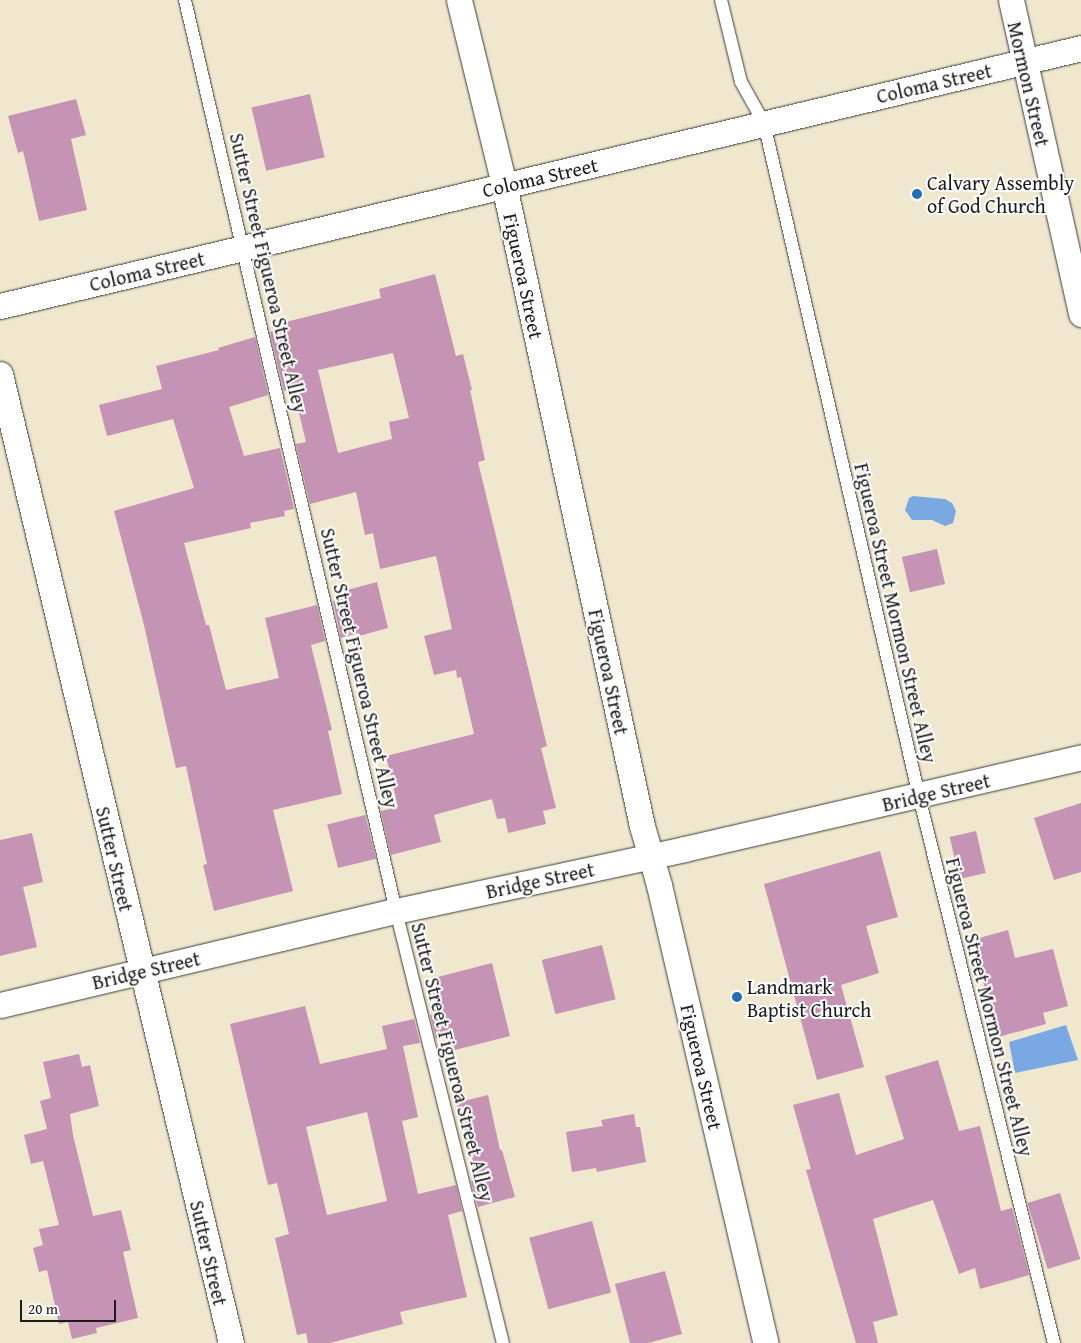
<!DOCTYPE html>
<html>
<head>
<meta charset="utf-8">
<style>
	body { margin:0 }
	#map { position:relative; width:1081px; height:1343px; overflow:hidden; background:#efe8ce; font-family:"Gentium Book Plus",serif }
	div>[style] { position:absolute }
	.water>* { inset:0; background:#79a8e3 }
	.building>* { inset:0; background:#c593b3; transform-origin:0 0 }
	.roads { filter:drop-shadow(0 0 1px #3c3b37) drop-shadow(0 0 1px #3c3b37) }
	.lane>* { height:12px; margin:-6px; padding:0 6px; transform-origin:6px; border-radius:6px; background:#fff }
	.street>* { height:25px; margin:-12.5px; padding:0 12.5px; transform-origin:12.5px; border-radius:12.5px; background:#fff }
	.dots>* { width:14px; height:14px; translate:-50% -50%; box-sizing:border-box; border:2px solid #fff; border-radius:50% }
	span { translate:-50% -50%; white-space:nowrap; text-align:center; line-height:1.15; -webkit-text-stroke:4px #fff; paint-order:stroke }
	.street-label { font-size:20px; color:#1c1c1c }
	.poi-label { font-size:20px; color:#1c1c1c }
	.left { translate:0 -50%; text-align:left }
	.scale { position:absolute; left:20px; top:1300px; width:96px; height:22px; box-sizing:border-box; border:2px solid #1c1c1c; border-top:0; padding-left:6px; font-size:15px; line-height:18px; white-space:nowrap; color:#1c1c1c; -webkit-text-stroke:4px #fff; paint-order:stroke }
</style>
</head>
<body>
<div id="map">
	<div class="water">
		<i style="clip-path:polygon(913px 496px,945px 499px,952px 503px,956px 511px,953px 523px,945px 526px,932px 520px,912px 520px,905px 510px,909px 498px)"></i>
		<i style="clip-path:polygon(1066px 1025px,1078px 1060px,1015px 1073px,1009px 1042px)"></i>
	</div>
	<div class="building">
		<i style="left:310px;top:94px;width:65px;height:60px;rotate:77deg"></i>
		<i style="clip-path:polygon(76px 99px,86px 135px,71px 139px,87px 210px,39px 221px,23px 151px,18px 153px,8px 116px)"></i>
		<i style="clip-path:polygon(evenodd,435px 274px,456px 356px,463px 354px,472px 390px,470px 390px,485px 460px,478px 462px,547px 746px,541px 748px,556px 808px,543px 811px,546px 824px,508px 833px,505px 818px,497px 819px,492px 799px,434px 815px,441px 842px,391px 855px,381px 811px,398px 807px,386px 756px,474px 734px,461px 677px,457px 678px,456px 670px,434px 675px,424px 636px,452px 629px,436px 556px,380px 569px,373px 533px,365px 535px,356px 492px,310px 504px,296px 444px,306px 442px,293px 388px,284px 391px,270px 332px,280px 329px,278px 324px,381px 298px,379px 289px,435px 274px,393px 353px,409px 418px,389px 422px,392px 439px,338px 453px,318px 370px,393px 353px)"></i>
		<i style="clip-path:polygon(255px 337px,268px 395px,229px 407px,244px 456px,280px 448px,294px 509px,284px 511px,285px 516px,250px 523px,251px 528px,184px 543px,206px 625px,209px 625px,226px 690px,279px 678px,265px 618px,317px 605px,325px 641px,311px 645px,332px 730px,328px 731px,342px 794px,273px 810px,293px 891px,214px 911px,203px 865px,207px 864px,186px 766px,176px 768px,144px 625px,114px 511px,194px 488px,173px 419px,107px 436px,99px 405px,162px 389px,156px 366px,219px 350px,218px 348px)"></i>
		<i style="left:937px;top:549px;width:36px;height:36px;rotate:77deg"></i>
		<i style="clip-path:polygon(377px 582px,388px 628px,359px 636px,358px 633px,341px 638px,333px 601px,349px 597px,347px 590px)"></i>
		<i style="clip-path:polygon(1081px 803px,1081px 872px,1054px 880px,1034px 818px)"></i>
		<i style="left:365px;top:815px;width:45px;height:39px;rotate:76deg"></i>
		<i style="left:976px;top:831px;width:43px;height:27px;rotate:77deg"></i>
		<i style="clip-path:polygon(32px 833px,43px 882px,23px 887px,37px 947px,0 956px,0 840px)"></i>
		<i style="clip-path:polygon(880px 851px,898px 917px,866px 926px,879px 973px,841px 985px,864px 1067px,817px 1080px,764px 884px)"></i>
		<i style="clip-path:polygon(1008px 930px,1015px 958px,1053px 949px,1068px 1006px,1043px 1013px,1046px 1024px,998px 1037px,972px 940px)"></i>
		<i style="left:602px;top:945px;width:56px;height:62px;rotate:76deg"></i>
		<i style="clip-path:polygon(492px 963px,510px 1036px,455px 1050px,451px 1036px,436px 1039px,430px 1015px,438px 1014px,432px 990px,440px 988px,438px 977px)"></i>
		<i style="clip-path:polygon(evenodd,305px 1006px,320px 1064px,387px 1049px,382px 1026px,414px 1019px,420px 1043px,403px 1046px,418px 1117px,402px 1121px,418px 1194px,456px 1185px,462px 1211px,448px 1215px,467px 1297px,400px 1312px,403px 1324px,330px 1343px,308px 1343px,306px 1333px,297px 1335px,275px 1238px,289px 1234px,277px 1183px,268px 1185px,230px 1024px,305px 1006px,367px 1112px,387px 1201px,327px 1215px,306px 1127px,367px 1112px)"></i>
		<i style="clip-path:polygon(79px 1054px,82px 1067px,90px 1065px,99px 1106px,70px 1114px,73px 1135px,93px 1216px,121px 1210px,131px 1250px,123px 1252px,138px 1318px,96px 1328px,97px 1333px,72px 1339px,68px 1322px,59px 1324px,47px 1270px,39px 1272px,33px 1248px,43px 1245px,39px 1229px,59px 1225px,43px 1161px,31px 1164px,24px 1135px,47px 1129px,40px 1101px,51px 1098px,43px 1062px)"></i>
		<i style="clip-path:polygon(938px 1060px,959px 1131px,980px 1126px,1001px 1211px,1012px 1208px,1029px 1275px,980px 1289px,975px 1268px,959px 1274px,933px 1200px,873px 1219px,898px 1315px,873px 1322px,878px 1343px,856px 1343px,806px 1170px,811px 1169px,793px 1105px,839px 1093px,856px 1155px,904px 1139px,885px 1076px)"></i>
		<i style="clip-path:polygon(488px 1095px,500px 1150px,502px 1150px,515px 1197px,478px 1207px,471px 1181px,478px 1180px,456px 1103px)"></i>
		<i style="clip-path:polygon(634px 1114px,636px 1127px,640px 1127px,646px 1162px,597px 1172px,596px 1168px,572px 1172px,566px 1132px,603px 1126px,601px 1120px)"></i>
		<i style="left:1060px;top:1193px;width:69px;height:34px;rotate:73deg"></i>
		<i style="left:592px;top:1221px;width:74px;height:65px;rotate:75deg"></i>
		<i style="clip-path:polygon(665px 1271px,682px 1334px,648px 1343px,630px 1343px,615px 1284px)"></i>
	</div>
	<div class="roads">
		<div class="lane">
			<i style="left:185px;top:0;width:935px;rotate:76.96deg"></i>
			<i style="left:396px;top:911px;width:445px;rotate:76.1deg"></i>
			<i style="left:721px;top:0;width:84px;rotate:76.3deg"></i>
			<i style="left:741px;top:82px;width:47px;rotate:60.7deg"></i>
			<i style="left:764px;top:123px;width:691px;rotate:77.03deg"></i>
			<i style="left:919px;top:796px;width:563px;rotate:76.14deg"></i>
		</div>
		<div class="street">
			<i style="left:459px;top:0;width:190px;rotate:76.3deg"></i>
			<i style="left:504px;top:185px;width:656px;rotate:77.85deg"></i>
			<i style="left:642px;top:826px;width:61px;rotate:73.9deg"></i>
			<i style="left:659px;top:885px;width:470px;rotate:76.9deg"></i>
			<i style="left:1011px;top:0;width:322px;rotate:77.4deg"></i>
			<i style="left:0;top:306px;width:1111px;rotate:-13.42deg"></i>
			<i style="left:0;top:374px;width:996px;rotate:76.59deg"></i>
			<i style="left:0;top:1005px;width:407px;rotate:-13.4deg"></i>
			<i style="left:396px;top:911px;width:295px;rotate:-12.1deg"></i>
			<i style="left:684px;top:849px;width:408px;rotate:-13deg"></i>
		</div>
	</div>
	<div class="dots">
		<i style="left:917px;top:194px;background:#1f6fb2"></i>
		<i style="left:737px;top:997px;background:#1f6fb2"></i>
	</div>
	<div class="street-label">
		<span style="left:934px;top:83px;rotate:-13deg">Coloma Street</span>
		<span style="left:1029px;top:84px;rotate:77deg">Mormon Street</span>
		<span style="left:540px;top:177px;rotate:-13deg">Coloma Street</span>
		<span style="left:147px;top:271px;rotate:-13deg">Coloma Street</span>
		<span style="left:269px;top:273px;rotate:77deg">Sutter Street Figueroa Street Alley</span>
		<span style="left:524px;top:276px;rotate:78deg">Figueroa Street</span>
		<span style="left:896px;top:613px;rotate:77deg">Figueroa Street Mormon Street Alley</span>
		<span style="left:360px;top:668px;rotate:77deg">Sutter Street Figueroa Street Alley</span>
		<span style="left:609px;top:672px;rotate:78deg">Figueroa Street</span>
		<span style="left:936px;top:792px;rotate:-13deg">Bridge Street</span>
		<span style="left:115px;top:859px;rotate:77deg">Sutter Street</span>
		<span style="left:540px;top:880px;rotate:-12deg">Bridge Street</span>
		<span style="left:146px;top:970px;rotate:-13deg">Bridge Street</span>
		<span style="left:990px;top:1007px;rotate:76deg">Figueroa Street Mormon Street Alley</span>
		<span style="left:453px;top:1062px;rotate:76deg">Sutter Street Figueroa Street Alley</span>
		<span style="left:702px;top:1067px;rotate:77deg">Figueroa Street</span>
		<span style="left:209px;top:1253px;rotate:77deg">Sutter Street</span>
	</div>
	<div class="poi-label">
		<span class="left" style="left:927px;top:194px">Calvary Assembly<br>of God Church</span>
		<span class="left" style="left:747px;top:998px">Landmark<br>Baptist Church</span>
	</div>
	<div class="scale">20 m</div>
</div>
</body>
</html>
